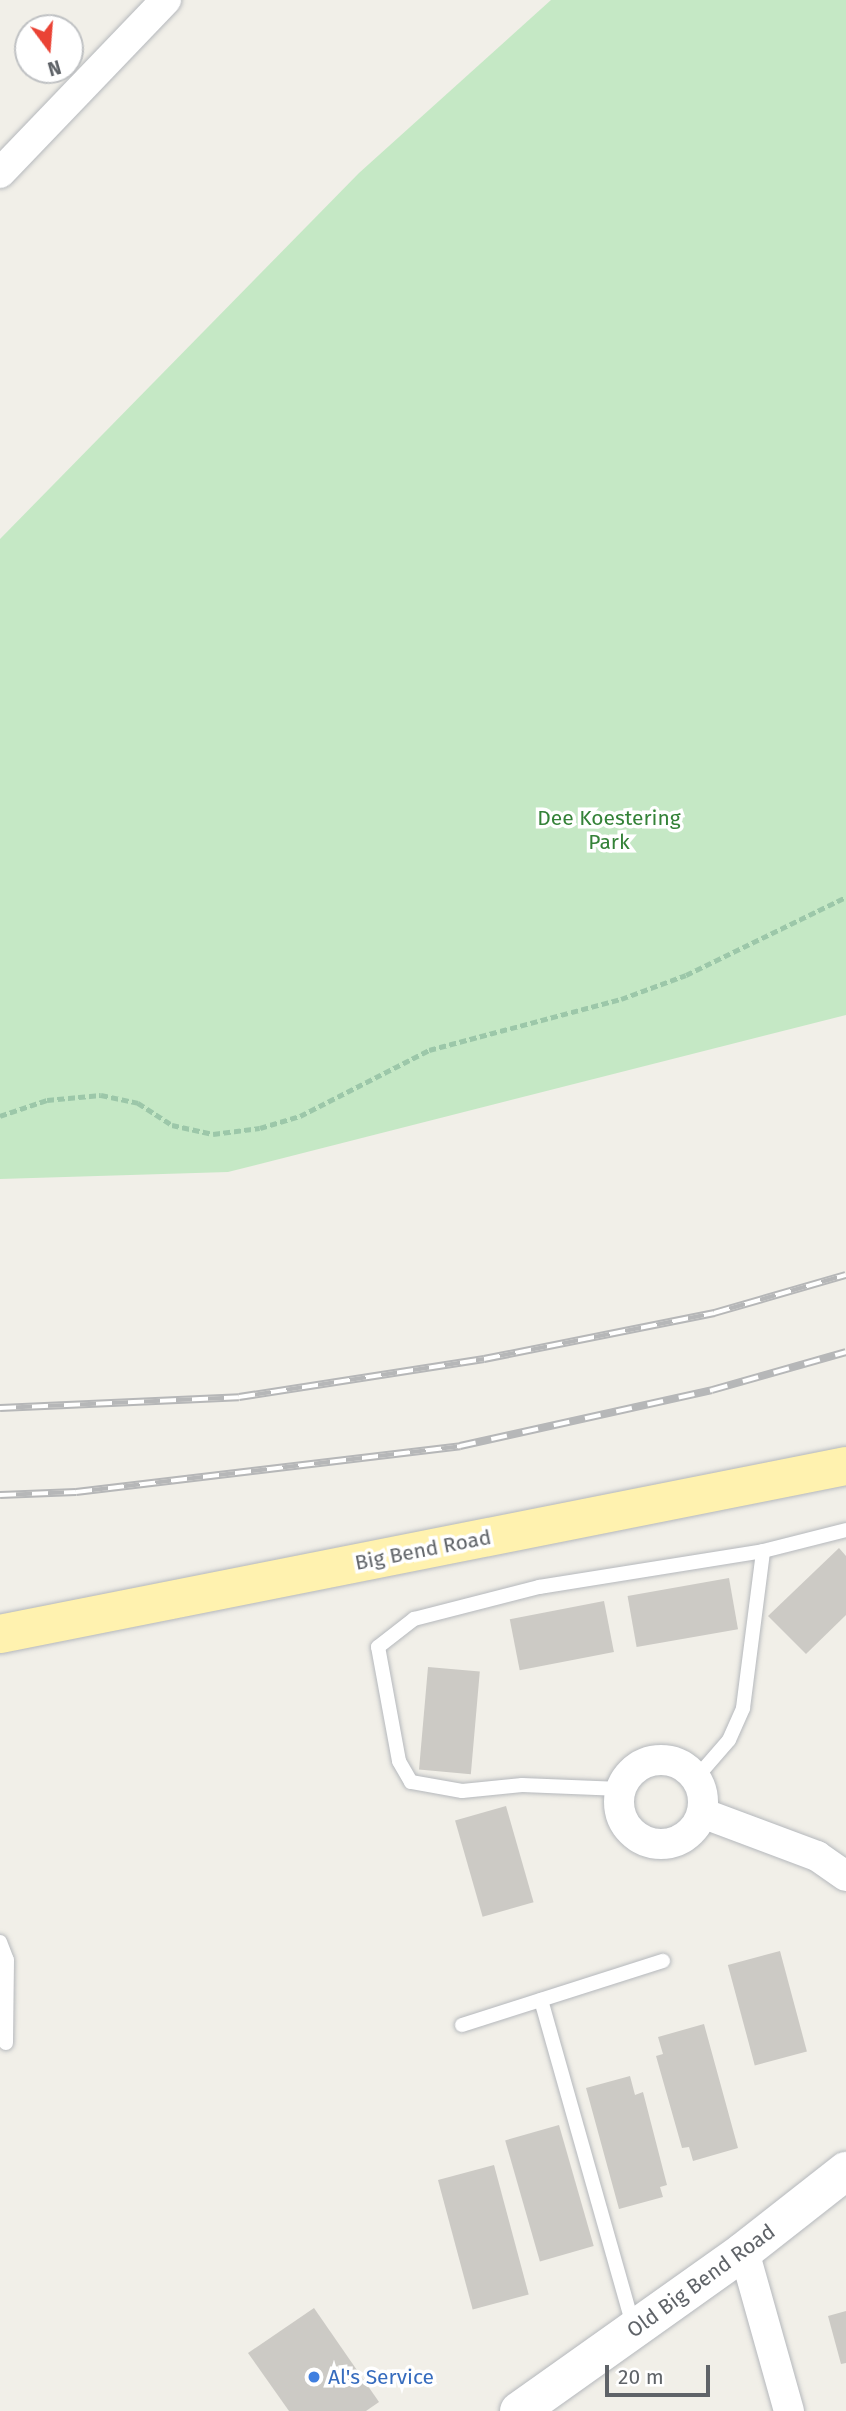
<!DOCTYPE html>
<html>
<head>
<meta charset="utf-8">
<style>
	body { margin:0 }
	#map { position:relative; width:846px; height:2411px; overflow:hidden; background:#f1efe8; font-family:"Fira Sans",sans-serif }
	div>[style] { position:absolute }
	.green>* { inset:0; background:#c5e8c5 }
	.building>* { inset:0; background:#cccac5; transform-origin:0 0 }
	.path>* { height:4.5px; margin-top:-2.25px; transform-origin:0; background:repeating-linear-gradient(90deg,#9cc7a9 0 7px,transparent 0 10.5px) }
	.roads { filter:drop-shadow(0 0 2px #b5b8bc) drop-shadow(0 0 2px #b5b8bc) }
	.lane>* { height:14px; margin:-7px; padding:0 7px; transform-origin:7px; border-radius:7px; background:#fff }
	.street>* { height:30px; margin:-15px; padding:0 15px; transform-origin:15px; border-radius:15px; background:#fff }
	.street>.ring { margin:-15px; padding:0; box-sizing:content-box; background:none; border:30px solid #fff; border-radius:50% }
	.secondary>* { height:38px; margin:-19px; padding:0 19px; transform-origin:19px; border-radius:19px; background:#fff }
	.primary>* { height:38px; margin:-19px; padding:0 19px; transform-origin:19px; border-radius:19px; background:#fff2af }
	.rail>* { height:8px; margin-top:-4px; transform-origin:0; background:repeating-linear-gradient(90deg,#fff 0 16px,#b6b7b8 0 32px); box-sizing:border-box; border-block:2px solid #b6b7b8 }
	.dots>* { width:19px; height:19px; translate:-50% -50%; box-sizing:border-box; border:4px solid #fff; border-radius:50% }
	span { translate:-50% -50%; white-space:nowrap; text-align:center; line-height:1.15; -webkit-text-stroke:7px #fff; paint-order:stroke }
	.park-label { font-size:21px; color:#348238 }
	.street-label { font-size:21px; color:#5f6368 }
	.shop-label { font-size:21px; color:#366cbe }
	.left { translate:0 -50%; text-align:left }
	.north { position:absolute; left:14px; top:14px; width:70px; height:70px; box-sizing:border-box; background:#fff; border:2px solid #bfc1c3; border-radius:50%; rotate:164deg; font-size:19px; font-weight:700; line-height:28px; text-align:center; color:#5f6368 }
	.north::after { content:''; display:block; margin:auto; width:24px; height:32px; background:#ea4335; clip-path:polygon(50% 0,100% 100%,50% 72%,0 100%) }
	.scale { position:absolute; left:605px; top:2365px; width:105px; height:32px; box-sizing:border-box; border:4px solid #5f6368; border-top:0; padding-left:9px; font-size:21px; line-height:24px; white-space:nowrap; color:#5f6368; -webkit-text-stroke:5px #fff; paint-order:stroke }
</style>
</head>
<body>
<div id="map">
	<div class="green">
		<i style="clip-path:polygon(551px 0,846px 0,846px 1015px,228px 1172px,0 1179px,0 539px,359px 173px)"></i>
	</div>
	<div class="building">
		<i style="clip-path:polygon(839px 1548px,846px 1556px,846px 1615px,806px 1654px,768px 1616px)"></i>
		<i style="left:729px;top:1578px;width:52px;height:103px;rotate:80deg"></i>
		<i style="left:604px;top:1601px;width:52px;height:96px;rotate:79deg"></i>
		<i style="left:428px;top:1667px;width:52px;height:103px;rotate:5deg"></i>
		<i style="left:506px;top:1806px;width:100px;height:53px;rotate:74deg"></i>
		<i style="left:780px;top:1951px;width:104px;height:54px;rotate:75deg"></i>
		<i style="clip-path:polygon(704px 2024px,738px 2148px,693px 2161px,689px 2147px,682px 2148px,656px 2056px,663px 2054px,658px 2037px)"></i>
		<i style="clip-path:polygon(630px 2076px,635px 2095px,643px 2092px,667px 2185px,660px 2187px,663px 2197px,619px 2209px,586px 2088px)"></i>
		<i style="left:559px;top:2125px;width:126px;height:56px;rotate:74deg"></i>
		<i style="left:494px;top:2165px;width:134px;height:58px;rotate:75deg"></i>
		<i style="clip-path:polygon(314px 2308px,379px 2402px,366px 2411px,289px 2411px,248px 2353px)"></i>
		<i style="clip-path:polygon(846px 2311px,846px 2363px,841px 2364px,828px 2316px)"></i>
	</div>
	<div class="path">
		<i style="left:0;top:1116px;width:50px;rotate:-18.8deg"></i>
		<i style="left:47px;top:1100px;width:54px;rotate:-5.3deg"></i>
		<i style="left:101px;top:1095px;width:38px;rotate:12deg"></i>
		<i style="left:138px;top:1103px;width:40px;rotate:32.9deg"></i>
		<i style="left:172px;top:1125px;width:42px;rotate:12.4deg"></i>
		<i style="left:213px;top:1134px;width:47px;rotate:-7.3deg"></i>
		<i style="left:260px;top:1128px;width:42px;rotate:-16.7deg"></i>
		<i style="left:300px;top:1116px;width:145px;rotate:-27.1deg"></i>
		<i style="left:429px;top:1050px;width:199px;rotate:-14.9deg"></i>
		<i style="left:621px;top:999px;width:69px;rotate:-20.3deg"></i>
		<i style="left:686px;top:975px;width:178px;rotate:-26deg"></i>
	</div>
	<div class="roads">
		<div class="lane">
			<i style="left:696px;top:1778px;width:50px;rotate:-49deg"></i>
			<i style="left:729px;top:1740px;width:35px;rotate:-66deg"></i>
			<i style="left:743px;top:1708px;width:158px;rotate:-82.7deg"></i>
			<i style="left:763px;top:1551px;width:86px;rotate:-14.2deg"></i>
			<i style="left:621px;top:1789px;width:99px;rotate:-177.7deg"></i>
			<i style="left:522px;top:1785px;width:60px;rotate:174.3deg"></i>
			<i style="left:462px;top:1791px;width:52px;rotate:-170deg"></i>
			<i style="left:411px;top:1782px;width:24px;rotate:-120deg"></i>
			<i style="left:399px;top:1761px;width:116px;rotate:-100.4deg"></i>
			<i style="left:378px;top:1647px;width:46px;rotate:-37.9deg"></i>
			<i style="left:414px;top:1619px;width:129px;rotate:-14.4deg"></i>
			<i style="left:539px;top:1587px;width:227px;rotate:-9.1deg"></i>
			<i style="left:0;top:1942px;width:19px;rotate:69deg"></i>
			<i style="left:7px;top:1960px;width:83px;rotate:90.7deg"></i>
			<i style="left:541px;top:2000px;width:341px;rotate:74.2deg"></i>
			<i style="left:462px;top:2025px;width:211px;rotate:-17.7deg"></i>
		</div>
		<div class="street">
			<i style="left:0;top:173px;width:240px;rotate:-46.2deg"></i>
			<i class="ring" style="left:619px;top:1760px;width:54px;height:54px"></i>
			<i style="left:702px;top:1813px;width:123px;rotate:20.5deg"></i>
			<i style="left:817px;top:1856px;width:35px;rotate:35deg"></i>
			<i style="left:744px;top:2251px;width:166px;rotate:74.3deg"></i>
		</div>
		<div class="secondary">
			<i style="left:519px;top:2411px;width:276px;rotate:-35.4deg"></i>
			<i style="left:744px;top:2251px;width:130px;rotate:-38.1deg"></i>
		</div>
		<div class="primary">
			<i style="left:0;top:1634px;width:863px;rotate:-11.23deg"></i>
		</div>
	</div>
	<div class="rail">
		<i style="left:0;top:1408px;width:239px;rotate:-2.6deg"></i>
		<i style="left:239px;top:1397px;width:248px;rotate:-8.8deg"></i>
		<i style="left:484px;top:1359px;width:235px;rotate:-11.3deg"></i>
		<i style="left:714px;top:1313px;width:137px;rotate:-16.1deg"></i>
		<i style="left:0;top:1495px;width:76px;rotate:-2.3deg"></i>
		<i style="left:76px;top:1492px;width:387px;rotate:-6.8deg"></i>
		<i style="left:460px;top:1446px;width:258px;rotate:-12.5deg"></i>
		<i style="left:712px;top:1390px;width:139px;rotate:-15.8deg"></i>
	</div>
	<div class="dots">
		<i style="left:314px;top:2377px;background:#3f7fe0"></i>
	</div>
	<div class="park-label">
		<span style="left:609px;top:830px">Dee Koestering<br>Park</span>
	</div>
	<div class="street-label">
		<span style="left:423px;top:1550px;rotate:-11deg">Big Bend Road</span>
		<span style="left:701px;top:2281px;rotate:-36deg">Old Big Bend Road</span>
	</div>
	<div class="shop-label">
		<span class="left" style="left:328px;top:2377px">Al's Service</span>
	</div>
	<div class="north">N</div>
	<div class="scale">20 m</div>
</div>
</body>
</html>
